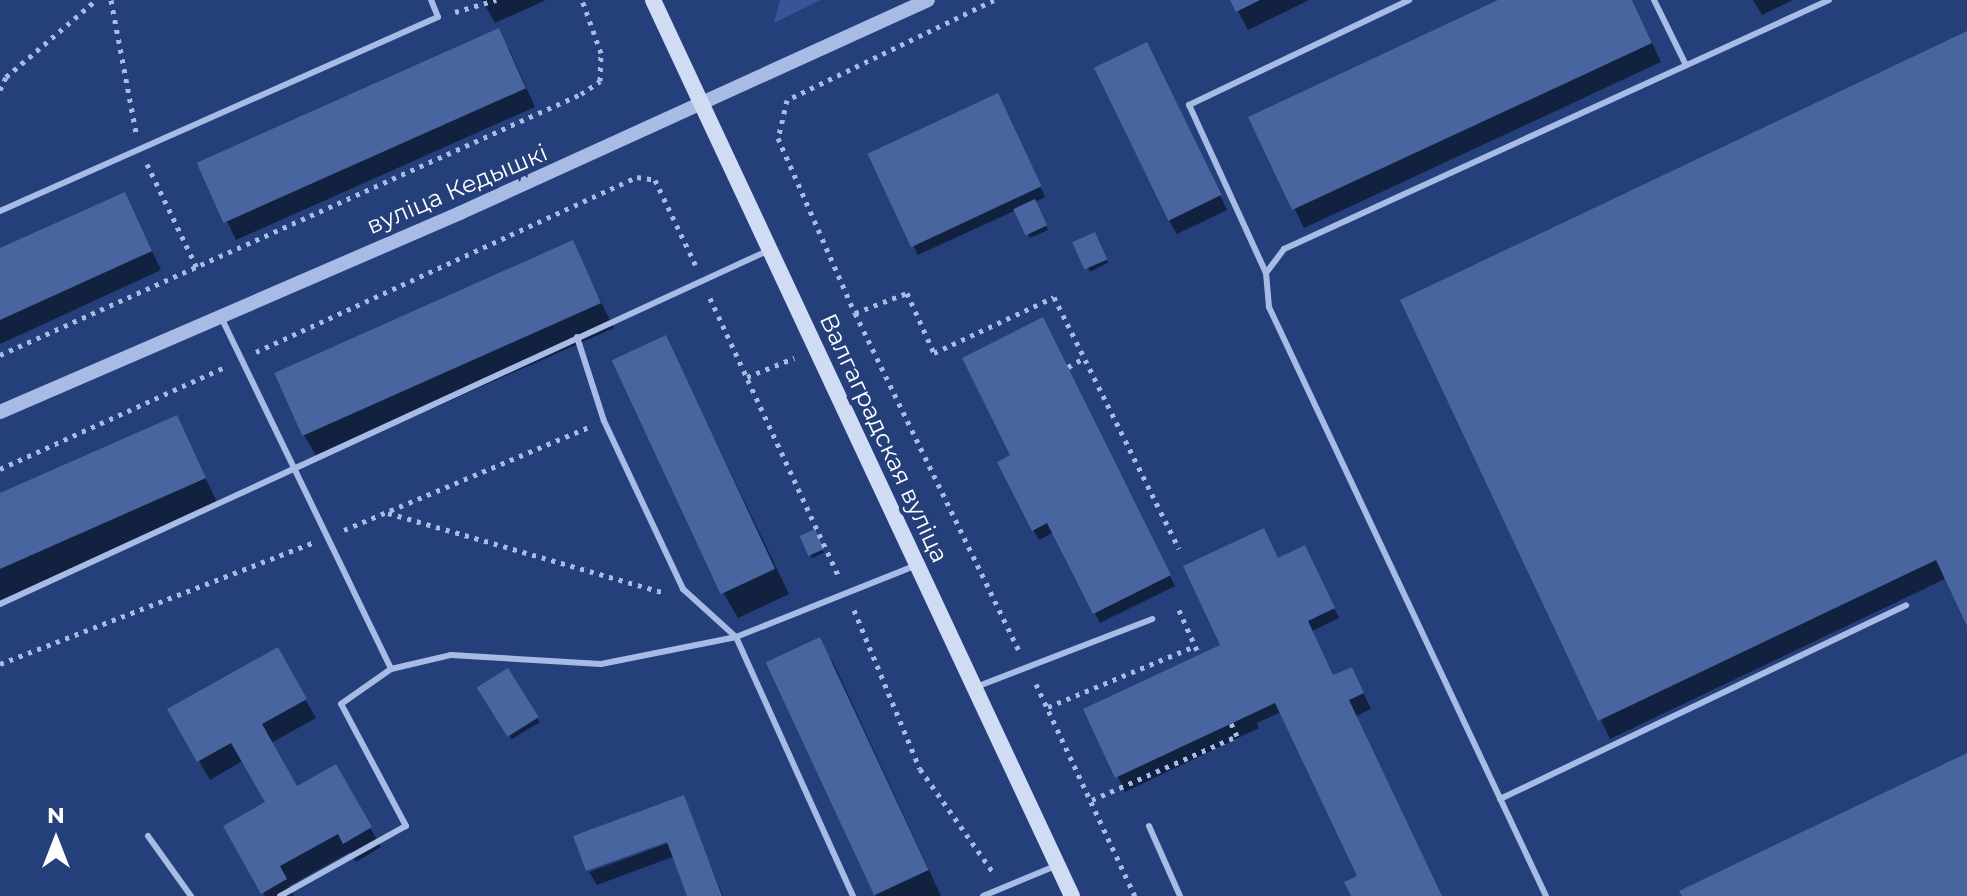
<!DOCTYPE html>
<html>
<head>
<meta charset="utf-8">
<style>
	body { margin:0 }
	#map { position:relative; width:1967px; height:896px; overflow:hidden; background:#243f79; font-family:Montserrat,sans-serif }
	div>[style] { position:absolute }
	.green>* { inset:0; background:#385697 }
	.shadow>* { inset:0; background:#0007; transform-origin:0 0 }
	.building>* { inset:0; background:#4865a0; transform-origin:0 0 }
	.path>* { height:5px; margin-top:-2.5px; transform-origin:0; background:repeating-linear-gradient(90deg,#a7bbe4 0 4px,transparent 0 10px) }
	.service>* { height:6px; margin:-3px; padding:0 3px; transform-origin:3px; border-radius:3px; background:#a7bbe4 }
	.tertiary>* { height:14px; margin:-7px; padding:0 7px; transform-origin:7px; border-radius:7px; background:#a7bbe4 }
	.secondary>* { height:16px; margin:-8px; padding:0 8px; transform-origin:8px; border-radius:8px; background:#d0dbf4 }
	span { translate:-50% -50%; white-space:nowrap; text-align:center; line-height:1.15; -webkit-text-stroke:8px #243f79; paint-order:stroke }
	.street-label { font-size:24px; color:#fff }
	.north { position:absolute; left:16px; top:800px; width:80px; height:80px; -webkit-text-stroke:6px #243f79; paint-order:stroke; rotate:0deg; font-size:22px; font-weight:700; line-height:32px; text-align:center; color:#fff }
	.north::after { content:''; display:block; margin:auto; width:28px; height:36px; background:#fff; clip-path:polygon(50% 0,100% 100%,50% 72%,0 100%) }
</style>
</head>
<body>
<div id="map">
	<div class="green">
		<i style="clip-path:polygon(780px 0,821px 0,774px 23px)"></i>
	</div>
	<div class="shadow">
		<i style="clip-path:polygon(482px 0,546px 0,495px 23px)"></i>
		<i style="clip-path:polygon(1232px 0,1309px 0,1248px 30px)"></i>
		<i style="clip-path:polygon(1503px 0,1632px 0,1661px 62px,1304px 228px,1250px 118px)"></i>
		<i style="clip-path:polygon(1753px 0,1793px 0,1762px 15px)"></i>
		<i style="clip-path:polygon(1967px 33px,1967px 622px,1947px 578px,1610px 739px,1402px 301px)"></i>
		<i style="clip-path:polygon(1147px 44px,1227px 210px,1177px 234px,1168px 219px)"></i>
		<i style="clip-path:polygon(509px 49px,535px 107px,236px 240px,199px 164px)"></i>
		<i style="clip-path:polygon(1003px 105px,1045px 197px,1035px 202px,1048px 230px,1030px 238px,1016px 210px,918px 255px,870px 154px)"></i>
		<i style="clip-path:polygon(125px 194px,161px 270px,0 344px,0 250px)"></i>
		<i style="left:1094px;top:235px;width:31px;height:20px;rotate:63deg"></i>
		<i style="clip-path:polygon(572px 243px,614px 328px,318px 459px,304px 435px)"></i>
		<i style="clip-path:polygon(1048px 329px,1175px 586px,1100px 623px,1054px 532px,1039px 540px,1033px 530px,1013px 456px)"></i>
		<i style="clip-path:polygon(666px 338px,789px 594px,738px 618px,724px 594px)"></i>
		<i style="clip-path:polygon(176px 417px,218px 504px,0 600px,0 495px)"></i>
		<i style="left:814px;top:532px;width:23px;height:13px;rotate:65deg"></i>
		<i style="clip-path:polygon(1309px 558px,1339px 618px,1312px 631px,1333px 677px,1359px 684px,1371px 709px,1356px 716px,1441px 896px,1353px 896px,1359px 877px,1281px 712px,1257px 723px,1259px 728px,1125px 792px,1086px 710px,1219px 648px,1278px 560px)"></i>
		<i style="clip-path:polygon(819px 640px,834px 664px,941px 896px,876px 896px,768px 665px)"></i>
		<i style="clip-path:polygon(277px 650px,316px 718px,271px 743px,296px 788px,335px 766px,381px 847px,356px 862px,350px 852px,289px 886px,294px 896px,265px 896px,226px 826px,268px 803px,244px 760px,210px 780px,170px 710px)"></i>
		<i style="left:508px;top:671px;width:60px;height:33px;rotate:58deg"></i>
		<i style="clip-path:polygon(683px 798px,723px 896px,689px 896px,675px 856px,597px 885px,589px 872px,677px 840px)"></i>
	</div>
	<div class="building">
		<i style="clip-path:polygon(1230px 0,1260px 0,1236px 12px)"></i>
		<i style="clip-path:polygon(1498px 0,1632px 0,1652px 43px,1292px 210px,1248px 117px)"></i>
		<i style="left:499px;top:28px;width:66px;height:331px;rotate:66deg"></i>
		<i style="clip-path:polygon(1967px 31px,1967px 626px,1936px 560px,1598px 721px,1400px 300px)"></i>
		<i style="left:1147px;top:42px;width:170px;height:59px;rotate:64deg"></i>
		<i style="left:998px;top:93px;width:103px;height:144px;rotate:65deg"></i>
		<i style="clip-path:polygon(125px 192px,152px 251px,0 320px,0 248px)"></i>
		<i style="left:1035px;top:199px;width:29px;height:24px;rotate:65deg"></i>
		<i style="left:1095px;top:232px;width:30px;height:25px;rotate:66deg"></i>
		<i style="left:573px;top:240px;width:69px;height:327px;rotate:66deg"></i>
		<i style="clip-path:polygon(1043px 317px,1171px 575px,1093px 614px,1047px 523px,1032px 531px,997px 462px,1010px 455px,962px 358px)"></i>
		<i style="left:666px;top:335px;width:258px;height:60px;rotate:65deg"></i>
		<i style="clip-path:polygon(177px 415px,206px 478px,0 569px,0 493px)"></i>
		<i style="clip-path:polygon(1264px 528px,1278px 558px,1305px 545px,1335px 608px,1308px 621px,1333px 675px,1352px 667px,1364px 693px,1349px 700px,1442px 896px,1351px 896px,1344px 882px,1357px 876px,1275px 703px,1115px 778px,1083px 709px,1220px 645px,1183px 566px)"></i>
		<i style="left:815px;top:529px;width:22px;height:17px;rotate:66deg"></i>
		<i style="left:820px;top:637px;width:257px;height:60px;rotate:65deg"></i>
		<i style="clip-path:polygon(278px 647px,307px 699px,262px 724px,297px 786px,336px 764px,372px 827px,343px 844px,338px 834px,280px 866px,287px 879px,261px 894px,223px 826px,265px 802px,231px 743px,197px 762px,167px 709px)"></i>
		<i style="left:508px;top:668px;width:58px;height:37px;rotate:58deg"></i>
		<i style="clip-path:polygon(1967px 753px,1967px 896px,1682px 896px,1679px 891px)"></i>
		<i style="clip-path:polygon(684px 795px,722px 896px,687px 896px,667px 842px,586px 871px,573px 836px)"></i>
	</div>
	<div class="path">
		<i style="left:111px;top:0;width:134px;rotate:79.3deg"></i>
		<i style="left:994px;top:0;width:230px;rotate:154.2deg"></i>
		<i style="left:787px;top:100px;width:39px;rotate:103deg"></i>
		<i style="left:778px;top:138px;width:191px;rotate:66.3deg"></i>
		<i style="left:855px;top:313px;width:375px;rotate:64.1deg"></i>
		<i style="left:455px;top:12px;width:43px;rotate:-16.3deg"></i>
		<i style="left:0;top:90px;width:14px;rotate:-65deg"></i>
		<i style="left:6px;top:77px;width:118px;rotate:-40.5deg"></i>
		<i style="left:147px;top:164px;width:115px;rotate:64.3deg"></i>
		<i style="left:710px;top:298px;width:310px;rotate:65.2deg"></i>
		<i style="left:855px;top:313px;width:56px;rotate:-21deg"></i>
		<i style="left:907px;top:293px;width:66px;rotate:65.8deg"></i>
		<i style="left:934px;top:353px;width:132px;rotate:-25deg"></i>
		<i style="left:1054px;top:297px;width:281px;rotate:63.6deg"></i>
		<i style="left:256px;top:352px;width:419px;rotate:-24.7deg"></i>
		<i style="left:637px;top:177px;width:18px;rotate:9deg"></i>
		<i style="left:655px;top:180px;width:95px;rotate:64.5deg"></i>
		<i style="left:0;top:355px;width:637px;rotate:-24.19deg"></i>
		<i style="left:581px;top:94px;width:23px;rotate:-34deg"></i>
		<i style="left:600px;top:81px;width:28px;rotate:-88deg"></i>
		<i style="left:601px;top:53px;width:56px;rotate:-109.7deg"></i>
		<i style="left:1068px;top:367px;width:18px;rotate:-29deg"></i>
		<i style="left:747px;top:377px;width:51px;rotate:-22deg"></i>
		<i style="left:0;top:469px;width:247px;rotate:-24.4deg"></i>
		<i style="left:388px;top:513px;width:289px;rotate:16.1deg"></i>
		<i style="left:344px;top:530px;width:266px;rotate:-22.8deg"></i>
		<i style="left:854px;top:610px;width:172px;rotate:67.5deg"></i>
		<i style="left:920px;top:769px;width:126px;rotate:54.7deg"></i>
		<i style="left:1179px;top:610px;width:49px;rotate:66deg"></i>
		<i style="left:0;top:664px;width:335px;rotate:-21.2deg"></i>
		<i style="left:1036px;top:684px;width:234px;rotate:65deg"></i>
		<i style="left:1048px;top:707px;width:159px;rotate:-22.5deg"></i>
		<i style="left:1092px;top:800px;width:158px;rotate:-23.8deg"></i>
		<i style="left:1237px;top:736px;width:14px;rotate:-115deg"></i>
	</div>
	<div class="service">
		<i style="left:1654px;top:0;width:72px;rotate:63.8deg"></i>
		<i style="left:0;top:211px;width:479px;rotate:-23.9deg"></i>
		<i style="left:438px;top:17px;width:18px;rotate:-112deg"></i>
		<i style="left:1266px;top:273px;width:185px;rotate:-114.6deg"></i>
		<i style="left:1189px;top:105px;width:244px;rotate:-25.5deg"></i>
		<i style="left:221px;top:317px;width:391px;rotate:64.2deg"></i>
		<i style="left:577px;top:337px;width:88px;rotate:72.2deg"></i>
		<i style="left:604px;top:421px;width:186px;rotate:64.8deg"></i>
		<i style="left:683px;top:589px;width:72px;rotate:42.2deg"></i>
		<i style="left:736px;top:637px;width:284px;rotate:65.7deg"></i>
		<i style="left:0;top:604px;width:844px;rotate:-24.71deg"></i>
		<i style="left:976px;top:687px;width:189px;rotate:-21.1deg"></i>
		<i style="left:1500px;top:799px;width:450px;rotate:-25.5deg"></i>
		<i style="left:1149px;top:826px;width:77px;rotate:66.1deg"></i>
		<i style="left:148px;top:836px;width:74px;rotate:54.4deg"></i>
		<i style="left:280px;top:896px;width:144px;rotate:-29.1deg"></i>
		<i style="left:406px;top:826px;width:138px;rotate:-118deg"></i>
		<i style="left:341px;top:704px;width:61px;rotate:-35deg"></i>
		<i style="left:391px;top:669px;width:62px;rotate:-13.1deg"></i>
		<i style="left:451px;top:655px;width:150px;rotate:3.4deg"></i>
		<i style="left:601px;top:664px;width:138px;rotate:-11.3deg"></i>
		<i style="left:736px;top:637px;width:195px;rotate:-21.7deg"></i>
		<i style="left:983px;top:896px;width:81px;rotate:-22.5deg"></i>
		<i style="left:1546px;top:896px;width:651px;rotate:-115.19deg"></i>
		<i style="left:1269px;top:307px;width:34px;rotate:-95deg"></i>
		<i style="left:1266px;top:273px;width:30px;rotate:-53deg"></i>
		<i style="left:1284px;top:249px;width:599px;rotate:-24.55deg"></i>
	</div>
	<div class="tertiary">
		<i style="left:0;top:412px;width:501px;rotate:-23.39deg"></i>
		<i style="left:460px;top:213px;width:514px;rotate:-24.47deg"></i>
	</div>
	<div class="secondary">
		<i style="left:653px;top:0;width:989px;rotate:64.94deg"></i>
	</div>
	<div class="street-label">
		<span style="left:457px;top:189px;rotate:-23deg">вуліца Кедышкі</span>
		<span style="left:884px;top:438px;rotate:65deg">Валгаградская вуліца</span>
	</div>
	<div class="north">N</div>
</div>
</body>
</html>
